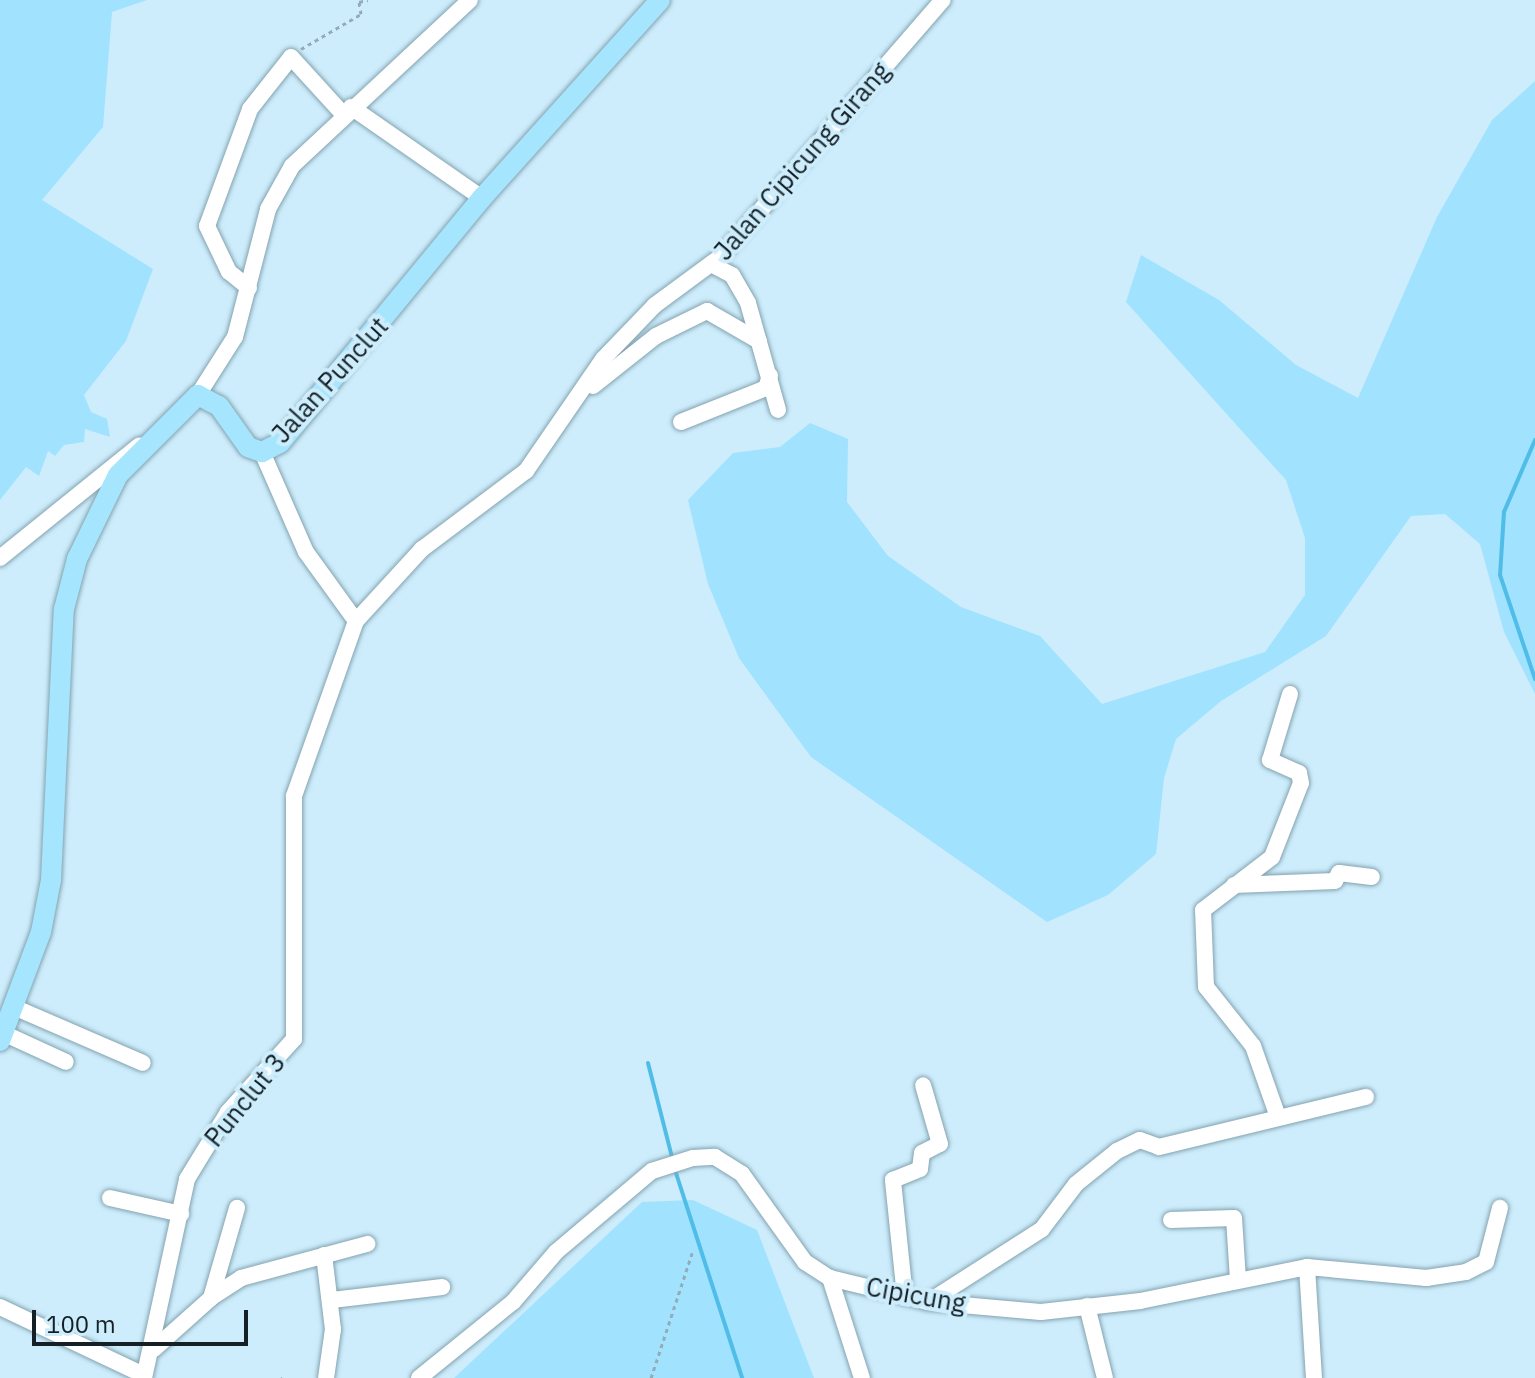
<!DOCTYPE html>
<html>
<head>
<meta charset="utf-8">
<style>
	body { margin:0 }
	#map { position:relative; width:1535px; height:1378px; overflow:hidden; background:#cdedfc; font-family:"IBM Plex Sans",sans-serif }
	div>[style] { position:absolute }
	.green>* { inset:0; background:#a1e2fe }
	.stream>* { height:4px; margin:-2px; padding:0 2px; transform-origin:2px; border-radius:2px; background:#4fbde7 }
	.path>* { height:3px; margin-top:-1.5px; transform-origin:0; background:repeating-linear-gradient(90deg,#93acb8 0 4px,transparent 0 8px) }
	.roads { filter:drop-shadow(0 0 2px #84a3b0) drop-shadow(0 0 2px #84a3b0) }
	.minor>* { height:16px; margin:-8px; padding:0 8px; transform-origin:8px; border-radius:8px; background:#fff }
	.major>* { height:20px; margin:-10px; padding:0 10px; transform-origin:10px; border-radius:10px; background:#a6e5fe }
	span { translate:-50% -50%; white-space:nowrap; text-align:center; line-height:1.15; -webkit-text-stroke:8px #cdedfc; paint-order:stroke }
	.street-label { font-size:26px; color:#142025 }
	.scale { position:absolute; left:32px; top:1310px; width:216px; height:36px; box-sizing:border-box; border:4px solid #142025; border-top:0; padding-left:10px; font-size:24px; line-height:28px; white-space:nowrap; color:#142025; -webkit-text-stroke:6px #cdedfc; paint-order:stroke }
</style>
</head>
<body>
<div id="map">
	<div class="green">
		<i style="clip-path:polygon(0 0,147px 0,112px 12px,103px 127px,42px 200px,153px 269px,126px 341px,84px 395px,91px 412px,107px 419px,110px 437px,85px 429px,84px 442px,64px 445px,55px 456px,48px 451px,39px 476px,26px 467px,0 500px)"></i>
		<i style="clip-path:polygon(1535px 81px,1535px 694px,1504px 632px,1480px 544px,1445px 514px,1411px 516px,1326px 636px,1221px 701px,1176px 739px,1164px 778px,1156px 854px,1108px 895px,1047px 922px,811px 757px,739px 658px,708px 584px,688px 500px,733px 453px,780px 447px,810px 423px,848px 439px,847px 502px,888px 556px,961px 607px,1040px 636px,1102px 704px,1265px 652px,1305px 595px,1305px 538px,1286px 480px,1126px 302px,1141px 255px,1219px 300px,1296px 365px,1358px 398px,1437px 217px,1492px 120px)"></i>
		<i style="clip-path:polygon(693px 1200px,757px 1230px,814px 1378px,454px 1378px,642px 1202px)"></i>
	</div>
	<div class="stream">
		<i style="left:1535px;top:440px;width:78px;rotate:113.3deg"></i>
		<i style="left:1504px;top:512px;width:63px;rotate:93.6deg"></i>
		<i style="left:1500px;top:575px;width:110px;rotate:71.4deg"></i>
		<i style="left:648px;top:1063px;width:101px;rotate:75.7deg"></i>
		<i style="left:675px;top:1170px;width:219px;rotate:72.1deg"></i>
	</div>
	<div class="path">
		<i style="left:301px;top:49px;width:69px;rotate:-30.3deg"></i>
		<i style="left:361px;top:14px;width:12px;rotate:-99deg"></i>
		<i style="left:359px;top:2px;width:9px;rotate:-13deg"></i>
		<i style="left:281px;top:1378px;width:1px"></i>
		<i style="left:651px;top:1378px;width:132px;rotate:-71.8deg"></i>
	</div>
	<div class="roads">
		<div class="minor">
			<i style="left:351px;top:107px;width:160px;rotate:34.8deg"></i>
			<i style="left:711px;top:264px;width:24px;rotate:28deg"></i>
			<i style="left:732px;top:275px;width:32px;rotate:60deg"></i>
			<i style="left:748px;top:303px;width:111px;rotate:74.3deg"></i>
			<i style="left:249px;top:288px;width:26px;rotate:-141deg"></i>
			<i style="left:229px;top:272px;width:51px;rotate:-115.6deg"></i>
			<i style="left:207px;top:226px;width:125px;rotate:-69.8deg"></i>
			<i style="left:250px;top:109px;width:66px;rotate:-51.7deg"></i>
			<i style="left:291px;top:57px;width:76px;rotate:47.7deg"></i>
			<i style="left:593px;top:386px;width:80px;rotate:-38.4deg"></i>
			<i style="left:656px;top:336px;width:57px;rotate:-26.1deg"></i>
			<i style="left:707px;top:311px;width:60px;rotate:30deg"></i>
			<i style="left:198px;top:395px;width:69px;rotate:-57.5deg"></i>
			<i style="left:235px;top:337px;width:132px;rotate:-75.5deg"></i>
			<i style="left:268px;top:209px;width:49px;rotate:-60.8deg"></i>
			<i style="left:292px;top:166px;width:243px;rotate:-43deg"></i>
			<i style="left:681px;top:422px;width:92px;rotate:-21.8deg"></i>
			<i style="left:766px;top:388px;width:13px;rotate:-72deg"></i>
			<i style="left:262px;top:452px;width:109px;rotate:66.3deg"></i>
			<i style="left:306px;top:552px;width:85px;rotate:54.1deg"></i>
			<i style="left:0;top:558px;width:179px;rotate:-38.9deg"></i>
			<i style="left:1234px;top:885px;width:101px;rotate:-2.3deg"></i>
			<i style="left:1335px;top:881px;width:9px;rotate:-63deg"></i>
			<i style="left:1339px;top:873px;width:33px;rotate:7deg"></i>
			<i style="left:16px;top:1008px;width:138px;rotate:23.4deg"></i>
			<i style="left:3px;top:1033px;width:69px;rotate:24.7deg"></i>
			<i style="left:1278px;top:1117px;width:75px;rotate:-109.4deg"></i>
			<i style="left:1253px;top:1046px;width:75px;rotate:-128.5deg"></i>
			<i style="left:1206px;top:987px;width:77px;rotate:-92.2deg"></i>
			<i style="left:1203px;top:910px;width:87px;rotate:-37.5deg"></i>
			<i style="left:1272px;top:857px;width:79px;rotate:-68.6deg"></i>
			<i style="left:1301px;top:783px;width:10px;rotate:-101deg"></i>
			<i style="left:1299px;top:773px;width:32px;rotate:-156deg"></i>
			<i style="left:1270px;top:760px;width:69px;rotate:-73.1deg"></i>
			<i style="left:110px;top:1198px;width:73px;rotate:12.7deg"></i>
			<i style="left:1171px;top:1220px;width:63px;rotate:-1.8deg"></i>
			<i style="left:1234px;top:1218px;width:62px;rotate:86.3deg"></i>
			<i style="left:324px;top:1255px;width:75px;rotate:83.1deg"></i>
			<i style="left:333px;top:1329px;width:49px;rotate:98.1deg"></i>
			<i style="left:1307px;top:1267px;width:111px;rotate:86.4deg"></i>
			<i style="left:830px;top:1278px;width:105px;rotate:72.3deg"></i>
			<i style="left:212px;top:1297px;width:35px;rotate:-33deg"></i>
			<i style="left:241px;top:1278px;width:131px;rotate:-15.1deg"></i>
			<i style="left:905px;top:1297px;width:118px;rotate:-95.9deg"></i>
			<i style="left:893px;top:1180px;width:29px;rotate:-22deg"></i>
			<i style="left:920px;top:1169px;width:16px;rotate:-83deg"></i>
			<i style="left:922px;top:1153px;width:20px;rotate:-27deg"></i>
			<i style="left:940px;top:1144px;width:61px;rotate:-106.1deg"></i>
			<i style="left:332px;top:1300px;width:111px;rotate:-6.7deg"></i>
			<i style="left:930px;top:1301px;width:133px;rotate:-32.7deg"></i>
			<i style="left:1042px;top:1229px;width:56px;rotate:-52.9deg"></i>
			<i style="left:1076px;top:1184px;width:53px;rotate:-38.8deg"></i>
			<i style="left:1117px;top:1151px;width:25px;rotate:-26deg"></i>
			<i style="left:1140px;top:1140px;width:20px;rotate:20deg"></i>
			<i style="left:1159px;top:1147px;width:213px;rotate:-13.6deg"></i>
			<i style="left:1087px;top:1306px;width:74px;rotate:76deg"></i>
			<i style="left:0;top:1307px;width:159px;rotate:25.3deg"></i>
			<i style="left:154px;top:1349px;width:76px;rotate:-41.8deg"></i>
			<i style="left:211px;top:1298px;width:94px;rotate:-73.9deg"></i>
			<i style="left:144px;top:1378px;width:204px;rotate:-77.8deg"></i>
			<i style="left:187px;top:1179px;width:79px;rotate:-58.5deg"></i>
			<i style="left:228px;top:1112px;width:98px;rotate:-47.9deg"></i>
			<i style="left:294px;top:1039px;width:243px;rotate:-90deg"></i>
			<i style="left:294px;top:796px;width:186px;rotate:-70.5deg"></i>
			<i style="left:356px;top:621px;width:98px;rotate:-47.5deg"></i>
			<i style="left:422px;top:549px;width:130px;rotate:-36.9deg"></i>
			<i style="left:526px;top:471px;width:136px;rotate:-55.5deg"></i>
			<i style="left:603px;top:359px;width:75px;rotate:-46.1deg"></i>
			<i style="left:655px;top:305px;width:81px;rotate:-36.4deg"></i>
			<i style="left:720px;top:257px;width:340px;rotate:-49.1deg"></i>
			<i style="left:419px;top:1378px;width:121px;rotate:-39deg"></i>
			<i style="left:513px;top:1302px;width:66px;rotate:-49.3deg"></i>
			<i style="left:556px;top:1252px;width:126px;rotate:-40.2deg"></i>
			<i style="left:652px;top:1171px;width:43px;rotate:-17.6deg"></i>
			<i style="left:693px;top:1158px;width:22px;rotate:-3deg"></i>
			<i style="left:715px;top:1157px;width:32px;rotate:32deg"></i>
			<i style="left:742px;top:1174px;width:108px;rotate:54.4deg"></i>
			<i style="left:805px;top:1262px;width:30px;rotate:33deg"></i>
			<i style="left:830px;top:1278px;width:101px;rotate:13.8deg"></i>
			<i style="left:928px;top:1302px;width:113px;rotate:5.1deg"></i>
			<i style="left:1041px;top:1312px;width:100px;rotate:-6.3deg"></i>
			<i style="left:1140px;top:1301px;width:170px;rotate:-11.5deg"></i>
			<i style="left:1307px;top:1267px;width:120px;rotate:5.3deg"></i>
			<i style="left:1426px;top:1278px;width:40px;rotate:-8.5deg"></i>
			<i style="left:1466px;top:1272px;width:22px;rotate:-27deg"></i>
			<i style="left:1486px;top:1262px;width:56px;rotate:-75.5deg"></i>
		</div>
		<div class="major">
			<i style="left:0;top:1041px;width:116px;rotate:-69.4deg"></i>
			<i style="left:41px;top:932px;width:53px;rotate:-79.1deg"></i>
			<i style="left:51px;top:880px;width:271px;rotate:-87.3deg"></i>
			<i style="left:64px;top:609px;width:52px;rotate:-75.4deg"></i>
			<i style="left:77px;top:559px;width:93px;rotate:-64deg"></i>
			<i style="left:118px;top:475px;width:113px;rotate:-45deg"></i>
			<i style="left:198px;top:395px;width:24px;rotate:28deg"></i>
			<i style="left:219px;top:406px;width:50px;rotate:54.7deg"></i>
			<i style="left:248px;top:447px;width:15px;rotate:20deg"></i>
			<i style="left:262px;top:452px;width:20px;rotate:-27deg"></i>
			<i style="left:280px;top:443px;width:318px;rotate:-50.5deg"></i>
			<i style="left:482px;top:198px;width:266px;rotate:-48deg"></i>
		</div>
	</div>
	<div class="street-label">
		<span style="left:802px;top:161px;rotate:-49deg">Jalan Cipicung Girang</span>
		<span style="left:330px;top:380px;rotate:-48deg">Jalan Punclut</span>
		<span style="left:245px;top:1100px;rotate:-51deg">Punclut 3</span>
		<span style="left:916px;top:1295px;rotate:10deg">Cipicung</span>
	</div>
	<div class="scale">100 m</div>
</div>
</body>
</html>
